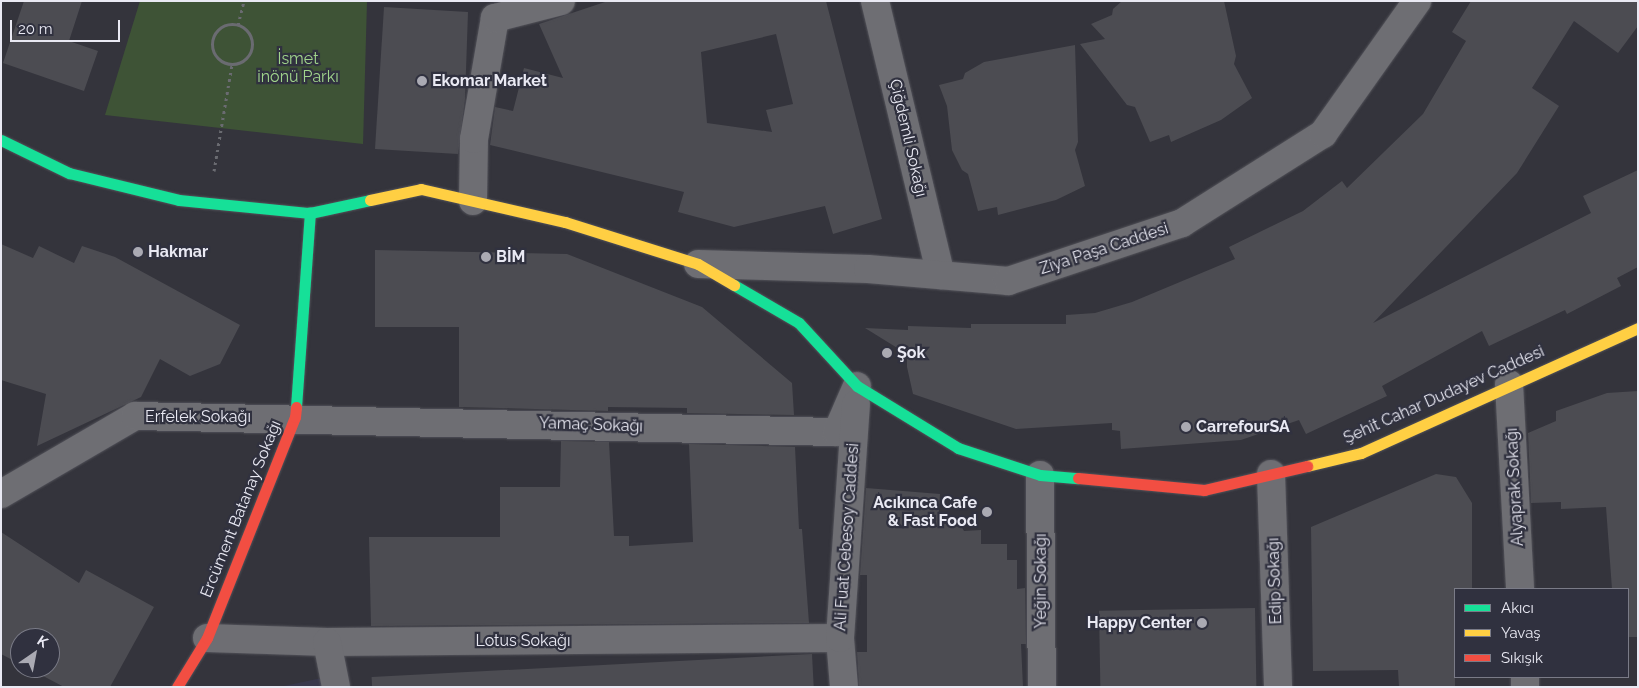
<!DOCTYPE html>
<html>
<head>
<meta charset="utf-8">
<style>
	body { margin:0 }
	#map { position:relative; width:1639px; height:688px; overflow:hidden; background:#34343c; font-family:Raleway,sans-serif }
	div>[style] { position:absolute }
	.built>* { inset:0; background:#38384c }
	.green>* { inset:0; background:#3e5336 }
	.building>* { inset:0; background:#4c4c52; transform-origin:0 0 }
	.path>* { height:3px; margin-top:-1.5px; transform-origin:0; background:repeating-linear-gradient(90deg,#6a6b71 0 2.5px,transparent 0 6.5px) }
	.path>.ring { margin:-1.5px; padding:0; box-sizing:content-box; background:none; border:3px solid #6a6b71; border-radius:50% }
	.roads { filter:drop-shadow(0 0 1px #525259) drop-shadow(0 0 1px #525259) }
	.street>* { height:28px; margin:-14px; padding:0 14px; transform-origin:14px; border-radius:14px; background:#6e6e73 }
	.fast>* { height:11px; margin:-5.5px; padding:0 5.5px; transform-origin:5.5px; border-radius:5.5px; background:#16e098 }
	.slow>* { height:11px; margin:-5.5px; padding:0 5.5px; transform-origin:5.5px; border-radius:5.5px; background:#ffcf43 }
	.jam>* { height:11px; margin:-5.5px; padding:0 5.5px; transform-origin:5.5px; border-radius:5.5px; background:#f24e42 }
	.dots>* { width:14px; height:14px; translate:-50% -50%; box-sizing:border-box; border:2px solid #30313f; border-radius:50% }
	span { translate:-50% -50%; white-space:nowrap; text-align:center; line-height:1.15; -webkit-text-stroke:4.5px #30313f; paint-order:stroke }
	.park-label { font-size:16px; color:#a1d58c }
	.poi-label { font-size:16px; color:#e9e9f3; font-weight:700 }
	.left { translate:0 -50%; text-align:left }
	.right { translate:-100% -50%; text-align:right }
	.street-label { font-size:16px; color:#e9e9f3 }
	.frame { position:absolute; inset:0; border:2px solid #e9e9f3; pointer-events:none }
	.legend { position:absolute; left:1454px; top:588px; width:175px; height:90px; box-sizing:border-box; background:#30313f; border:1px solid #7a7b87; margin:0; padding:6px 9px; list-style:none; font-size:15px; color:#e9e9f3 }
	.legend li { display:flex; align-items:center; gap:10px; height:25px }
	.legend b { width:25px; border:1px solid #7a7b87 }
	.north { position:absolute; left:10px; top:628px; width:50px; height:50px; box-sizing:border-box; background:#30313f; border:1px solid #7a7b87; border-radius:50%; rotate:33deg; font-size:14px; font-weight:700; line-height:20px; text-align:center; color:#e9e9f3 }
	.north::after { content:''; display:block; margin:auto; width:18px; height:22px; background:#aaaab3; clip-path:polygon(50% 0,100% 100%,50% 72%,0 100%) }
	.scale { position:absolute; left:10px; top:20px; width:110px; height:22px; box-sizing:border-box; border:2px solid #e9e9f3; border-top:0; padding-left:6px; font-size:15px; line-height:18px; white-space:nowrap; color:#e9e9f3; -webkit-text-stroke:4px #30313f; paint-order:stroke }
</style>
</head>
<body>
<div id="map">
	<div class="built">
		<i style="clip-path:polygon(322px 678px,323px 687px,279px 687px)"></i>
	</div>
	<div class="green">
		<i style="clip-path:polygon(140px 1px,367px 1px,363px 144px,105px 115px)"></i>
	</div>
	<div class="building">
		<i style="clip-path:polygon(24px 1px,82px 1px,69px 41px,98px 51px,84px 91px,3px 63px)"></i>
		<i style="clip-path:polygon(evenodd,608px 1px,826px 1px,882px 219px,833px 234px,825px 206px,734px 227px,678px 212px,684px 192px,490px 145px,495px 107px,513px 111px,524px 68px,563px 78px,539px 24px,608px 1px,776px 34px,793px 104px,766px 110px,772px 132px,707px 123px,701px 52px,776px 34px)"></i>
		<i style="clip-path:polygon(1122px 1px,1224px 1px,1236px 56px,1234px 64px,1252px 98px,1221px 120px,1171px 142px,1169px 135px,1150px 142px,1135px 107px,1127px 105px,1080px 44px,1105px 39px,1091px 24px,1112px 15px,1113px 9px)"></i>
		<i style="clip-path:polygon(1471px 1px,1638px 1px,1638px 26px,1618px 53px,1574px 21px,1532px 88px,1559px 106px,1517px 173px,1373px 323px,1591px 213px,1583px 196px,1638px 170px,1638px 267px,1617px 278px,1621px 286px,1567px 314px,1565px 310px,1489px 346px,1482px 331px,1382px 386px,1387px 396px,1306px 434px,1299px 420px,1241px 440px,1121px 449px,1120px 431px,1112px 430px,1112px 423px,1016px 429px,913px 394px,907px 367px,907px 354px,865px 328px,908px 330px,908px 326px,971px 328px,971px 324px,1066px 324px,1066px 315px,1095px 313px,1132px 302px,1235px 259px,1229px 247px,1303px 211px,1342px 181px,1347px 188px,1423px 114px,1466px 41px,1452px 32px)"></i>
		<i style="clip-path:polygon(384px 7px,468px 12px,465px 99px,458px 154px,375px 149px)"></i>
		<i style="clip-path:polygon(1075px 45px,1078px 142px,1075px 150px,1085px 186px,1056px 200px,998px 215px,997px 207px,978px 211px,968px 174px,962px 170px,952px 150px,947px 106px,939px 85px,963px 79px,965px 73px,984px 62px)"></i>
		<i style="clip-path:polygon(1px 244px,33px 258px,39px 246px,74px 263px,82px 246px,115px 257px,240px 325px,220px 364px,190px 376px,160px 359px,141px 397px,37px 446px,46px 394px,1px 380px)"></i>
		<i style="clip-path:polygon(375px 250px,567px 254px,702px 307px,792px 383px,794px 415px,687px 413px,687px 408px,608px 407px,608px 411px,459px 407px,459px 327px,375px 327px)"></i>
		<i style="clip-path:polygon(1638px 391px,1638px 637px,1628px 637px,1628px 589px,1612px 589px,1606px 507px,1561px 509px,1561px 502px,1531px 503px,1528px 433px,1556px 421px,1556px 411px,1607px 393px)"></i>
		<i style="clip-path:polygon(561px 441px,609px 442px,614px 536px,629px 536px,629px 546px,693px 542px,689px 444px,795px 447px,799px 529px,802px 529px,809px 623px,371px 626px,369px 537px,500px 537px,500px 487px,560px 487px)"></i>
		<i style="clip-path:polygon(1436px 474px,1456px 477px,1472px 503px,1472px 589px,1455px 589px,1455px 687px,1399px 687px,1398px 670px,1313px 671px,1311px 527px)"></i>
		<i style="clip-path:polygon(866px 488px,940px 494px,938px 524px,960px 524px,964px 531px,981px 530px,981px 544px,1007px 544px,1007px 560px,1017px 560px,1017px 589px,1025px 588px,1026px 644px,1021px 644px,1023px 687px,859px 687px,857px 652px,867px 652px,867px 575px,860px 575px)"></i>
		<i style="clip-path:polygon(1px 532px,79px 583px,86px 570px,154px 607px,110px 687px,64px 687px,28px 668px,50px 668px,50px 638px,20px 638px,20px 664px,1px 654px)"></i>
		<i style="left:1255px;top:608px;width:79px;height:156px;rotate:89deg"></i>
		<i style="left:812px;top:654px;width:33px;height:441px;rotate:87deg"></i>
	</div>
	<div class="path">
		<i class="ring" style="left:212px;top:24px;width:37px;height:37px"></i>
		<i style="left:238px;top:25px;width:25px;rotate:-76deg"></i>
		<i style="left:214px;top:171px;width:108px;rotate:-80.4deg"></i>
	</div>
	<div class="roads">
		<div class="street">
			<i style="left:875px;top:1px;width:282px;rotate:76.5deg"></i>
			<i style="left:473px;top:201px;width:62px;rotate:-89.1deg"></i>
			<i style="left:474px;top:139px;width:123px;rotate:-80.2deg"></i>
			<i style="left:495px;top:18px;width:68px;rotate:-14.4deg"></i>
			<i style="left:698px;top:264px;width:170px;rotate:1.7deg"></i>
			<i style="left:868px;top:269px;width:141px;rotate:4.9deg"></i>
			<i style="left:1008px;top:281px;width:183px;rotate:-18.4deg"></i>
			<i style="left:1182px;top:223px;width:167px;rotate:-32.3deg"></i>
			<i style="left:1323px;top:134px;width:163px;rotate:-54.7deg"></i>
			<i style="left:1509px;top:384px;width:205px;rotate:86.9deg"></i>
			<i style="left:1271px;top:474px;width:213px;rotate:88.1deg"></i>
			<i style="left:1040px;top:475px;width:212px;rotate:89.5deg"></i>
			<i style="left:1px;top:494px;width:155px;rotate:-30.2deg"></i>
			<i style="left:135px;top:416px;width:702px;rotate:1.31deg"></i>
			<i style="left:837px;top:432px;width:50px;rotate:-66.5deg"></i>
			<i style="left:207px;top:638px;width:120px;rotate:1.9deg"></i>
			<i style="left:327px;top:642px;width:513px;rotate:-0.45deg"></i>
			<i style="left:327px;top:642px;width:46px;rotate:78.7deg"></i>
			<i style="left:1525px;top:677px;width:10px;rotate:90deg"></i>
			<i style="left:844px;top:687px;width:49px;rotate:-94.7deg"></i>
			<i style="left:840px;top:638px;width:234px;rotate:-86.1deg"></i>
		</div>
		<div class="fast">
			<i style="left:1px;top:140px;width:76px;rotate:25.9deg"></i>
			<i style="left:69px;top:173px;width:113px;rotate:13.8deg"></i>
			<i style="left:179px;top:200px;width:132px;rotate:5.7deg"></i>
			<i style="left:310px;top:213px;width:61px;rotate:-12.2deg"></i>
			<i style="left:734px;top:285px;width:75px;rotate:30.3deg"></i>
			<i style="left:799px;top:323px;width:86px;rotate:47.4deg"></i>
			<i style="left:857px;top:386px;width:119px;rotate:31.5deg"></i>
			<i style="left:958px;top:448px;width:86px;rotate:18.2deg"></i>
			<i style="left:1040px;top:475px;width:38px;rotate:5deg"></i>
			<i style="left:296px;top:407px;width:195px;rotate:-85.9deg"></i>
		</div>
		<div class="slow">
			<i style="left:370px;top:200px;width:52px;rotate:-12.2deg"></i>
			<i style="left:421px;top:189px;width:148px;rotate:12.9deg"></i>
			<i style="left:565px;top:222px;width:139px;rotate:17.5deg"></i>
			<i style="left:698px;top:264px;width:42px;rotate:30.3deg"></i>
			<i style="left:1307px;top:466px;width:56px;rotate:-13.5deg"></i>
			<i style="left:1361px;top:453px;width:304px;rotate:-24.3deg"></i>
		</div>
		<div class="jam">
			<i style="left:1078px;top:478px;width:127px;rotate:5.4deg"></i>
			<i style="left:1204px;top:490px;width:106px;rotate:-13.1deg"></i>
			<i style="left:177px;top:687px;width:57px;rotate:-58.5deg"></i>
			<i style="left:207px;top:638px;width:238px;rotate:-68.3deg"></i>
			<i style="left:295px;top:417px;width:10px;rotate:-84deg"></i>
		</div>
	</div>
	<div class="dots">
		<i style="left:422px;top:81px;background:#aaaab3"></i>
		<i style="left:138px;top:252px;background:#aaaab3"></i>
		<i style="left:486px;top:257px;background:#aaaab3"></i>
		<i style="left:887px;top:353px;background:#aaaab3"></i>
		<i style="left:1186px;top:427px;background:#aaaab3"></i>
		<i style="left:987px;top:512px;background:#aaaab3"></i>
		<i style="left:1202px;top:623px;background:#aaaab3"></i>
	</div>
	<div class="park-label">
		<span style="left:298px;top:68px">İsmet<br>inönü Parkı</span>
	</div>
	<div class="poi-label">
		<span class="left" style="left:432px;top:81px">Ekomar Market</span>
		<span class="left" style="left:148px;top:252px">Hakmar</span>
		<span class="left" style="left:496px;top:257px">BİM</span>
		<span class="left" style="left:897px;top:353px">Şok</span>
		<span class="left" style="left:1196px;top:427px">CarrefourSA</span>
		<span class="right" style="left:977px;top:512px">Acıkınca Cafe<br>&amp; Fast Food</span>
		<span class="right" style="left:1192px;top:623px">Happy Center</span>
	</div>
	<div class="street-label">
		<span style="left:908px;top:138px;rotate:77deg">Çiğdemli Sokağı</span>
		<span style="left:1104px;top:249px;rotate:-18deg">Ziya Paşa Caddesi</span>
		<span style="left:1444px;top:395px;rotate:-24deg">Şehit Cahar Dudayev Caddesi</span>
		<span style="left:198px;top:417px">Erfelek Sokağı</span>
		<span style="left:591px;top:425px;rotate:2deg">Yamaç Sokağı</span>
		<span style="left:1515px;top:487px;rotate:-93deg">Alyaprak Sokağı</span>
		<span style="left:241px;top:509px;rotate:-68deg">Ercüment Batanay Sokağı</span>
		<span style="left:847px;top:537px;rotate:-86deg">Ali Fuat Cebesoy Caddesi</span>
		<span style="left:1041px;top:581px;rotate:-90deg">Yeğin Sokağı</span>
		<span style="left:1275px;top:581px;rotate:-92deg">Edip Sokağı</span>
		<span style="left:523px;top:641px">Lotus Sokağı</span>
	</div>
	<div class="frame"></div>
	<ul class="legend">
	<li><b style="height:6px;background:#16e098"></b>Akıcı</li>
	<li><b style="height:6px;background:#ffcf43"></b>Yavaş</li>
	<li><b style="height:6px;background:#f24e42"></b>Sıkışık</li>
	</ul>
	<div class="north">K</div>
	<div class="scale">20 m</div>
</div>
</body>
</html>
